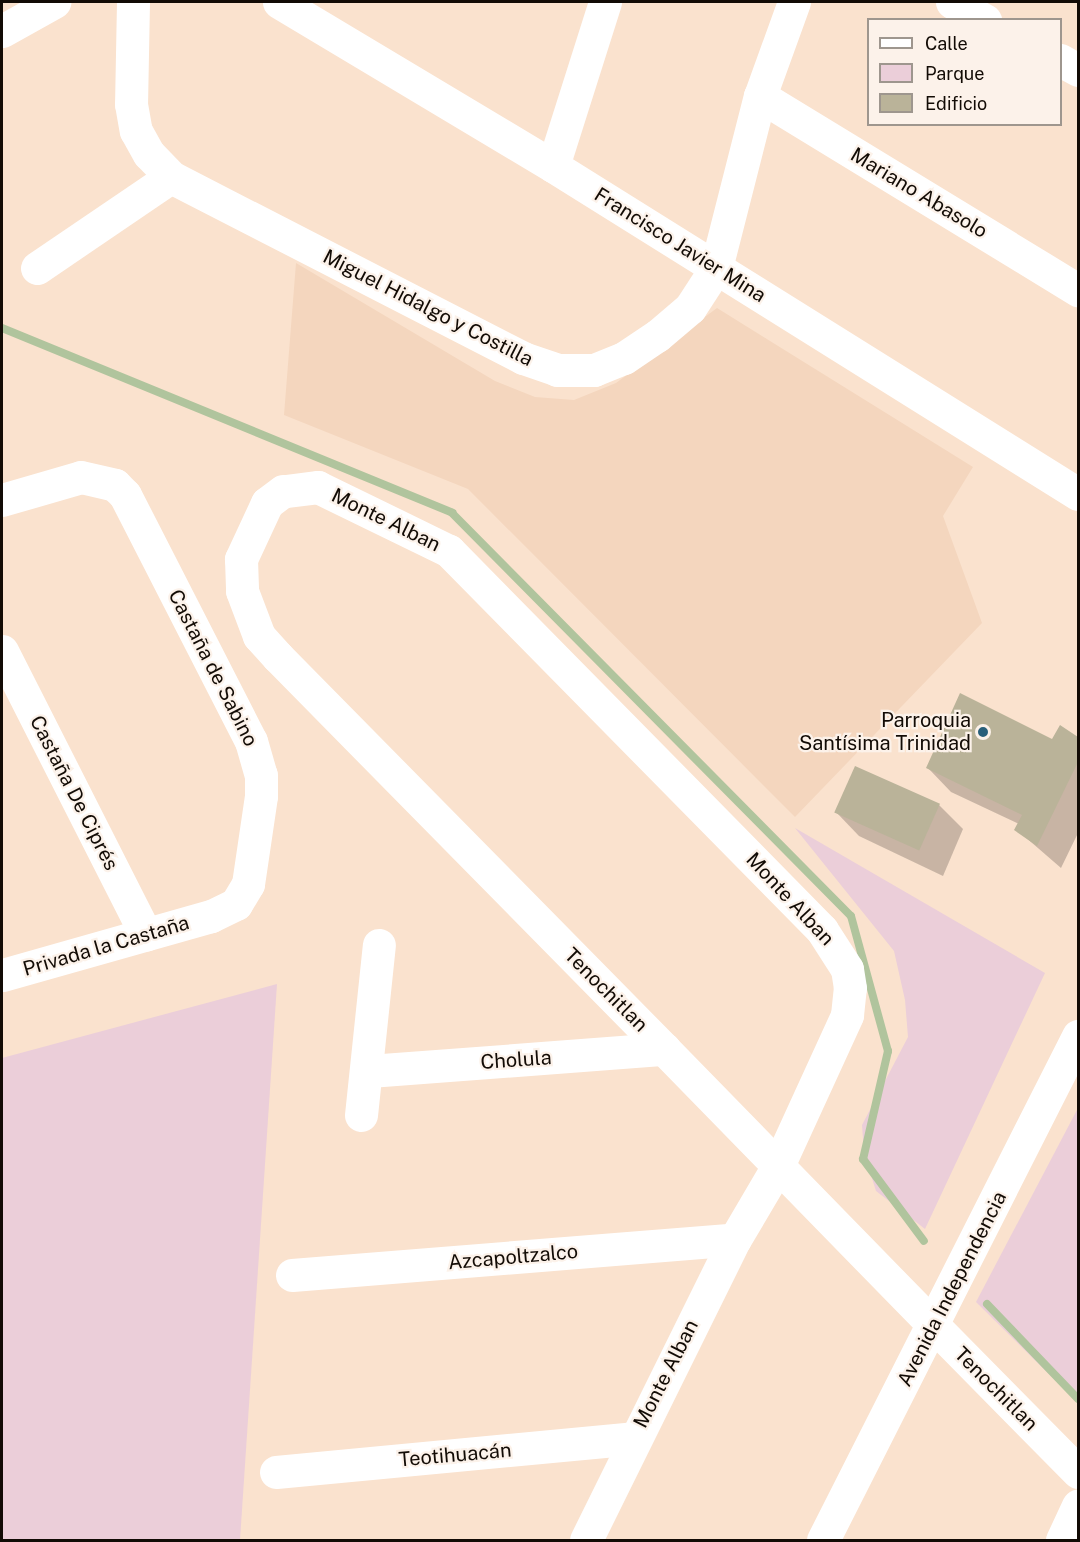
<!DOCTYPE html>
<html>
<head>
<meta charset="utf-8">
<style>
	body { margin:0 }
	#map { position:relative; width:1080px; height:1542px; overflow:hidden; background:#fae2ce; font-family:"Public Sans",sans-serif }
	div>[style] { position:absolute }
	.built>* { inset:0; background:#f4d6be }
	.green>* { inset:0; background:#ebced9 }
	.shadow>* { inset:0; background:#0003 }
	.stream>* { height:8px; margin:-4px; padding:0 4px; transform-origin:4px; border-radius:4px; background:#b0c49d }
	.building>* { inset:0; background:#bab399; transform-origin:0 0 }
	.minor>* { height:33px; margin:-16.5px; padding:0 16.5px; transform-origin:16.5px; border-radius:16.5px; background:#fff }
	.dots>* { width:16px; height:16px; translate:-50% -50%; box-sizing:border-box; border:3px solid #fcf2ea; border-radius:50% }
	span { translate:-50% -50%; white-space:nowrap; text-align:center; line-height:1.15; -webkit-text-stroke:4.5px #fcf2ea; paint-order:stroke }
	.street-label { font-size:20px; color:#120b05 }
	.poi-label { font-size:20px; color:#120b05 }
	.right { translate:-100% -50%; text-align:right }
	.frame { position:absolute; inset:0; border:3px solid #120b05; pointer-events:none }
	.legend { position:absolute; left:867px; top:18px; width:195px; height:108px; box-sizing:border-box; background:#fcf2ea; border:2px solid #9e968e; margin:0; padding:8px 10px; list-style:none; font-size:18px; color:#120b05 }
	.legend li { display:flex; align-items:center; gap:12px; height:30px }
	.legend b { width:30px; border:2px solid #9e968e }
</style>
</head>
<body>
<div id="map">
	<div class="built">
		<i style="clip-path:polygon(296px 263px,495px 381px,535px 397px,574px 400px,616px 383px,717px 308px,973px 467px,943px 516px,982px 623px,795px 817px,468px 489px,284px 415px)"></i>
	</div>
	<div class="green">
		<i style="clip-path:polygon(795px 828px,1045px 973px,925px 1229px,876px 1191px,864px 1153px,862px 1125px,908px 1037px,905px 1000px,894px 951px)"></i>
		<i style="clip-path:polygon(277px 984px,240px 1540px,2px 1540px,2px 1058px)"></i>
		<i style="clip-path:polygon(1078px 1108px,1078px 1403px,976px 1302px)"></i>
	</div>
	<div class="shadow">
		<i style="clip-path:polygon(1060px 727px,1078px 739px,1078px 833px,1061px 868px,1016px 829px,1019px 824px,951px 792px,928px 768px,1052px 741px)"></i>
		<i style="clip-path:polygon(939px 805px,963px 829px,943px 876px,859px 836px,836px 812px)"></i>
	</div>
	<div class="stream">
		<i style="left:2px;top:328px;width:487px;rotate:22.3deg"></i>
		<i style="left:452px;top:513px;width:567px;rotate:45.29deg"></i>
		<i style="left:851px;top:916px;width:140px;rotate:74.7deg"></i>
		<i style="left:888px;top:1051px;width:111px;rotate:103deg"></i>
		<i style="left:863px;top:1159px;width:102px;rotate:53.4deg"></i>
		<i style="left:987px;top:1304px;width:132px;rotate:46.2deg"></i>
	</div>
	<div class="building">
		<i style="clip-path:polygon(960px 693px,1052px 739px,1060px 725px,1078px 737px,1078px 762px,1037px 846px,1014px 830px,1022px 815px,926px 768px)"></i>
		<i style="left:855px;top:766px;width:93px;height:51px;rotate:24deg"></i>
	</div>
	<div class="minor">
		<i style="left:133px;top:2px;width:102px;rotate:91.1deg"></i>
		<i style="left:131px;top:104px;width:27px;rotate:80deg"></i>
		<i style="left:136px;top:131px;width:26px;rotate:61deg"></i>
		<i style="left:149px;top:154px;width:32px;rotate:46deg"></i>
		<i style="left:171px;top:177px;width:396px;rotate:27.2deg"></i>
		<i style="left:523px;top:358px;width:36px;rotate:19deg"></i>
		<i style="left:557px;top:370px;width:37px"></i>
		<i style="left:594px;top:370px;width:32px;rotate:-22deg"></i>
		<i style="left:624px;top:358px;width:40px;rotate:-34deg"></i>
		<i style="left:657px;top:336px;width:43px;rotate:-40.3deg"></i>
		<i style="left:690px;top:308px;width:48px;rotate:-57deg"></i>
		<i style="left:716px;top:268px;width:178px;rotate:-75.7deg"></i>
		<i style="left:760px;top:96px;width:100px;rotate:-70.1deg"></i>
		<i style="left:279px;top:2px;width:319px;rotate:30.9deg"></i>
		<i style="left:553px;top:166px;width:619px;rotate:32deg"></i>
		<i style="left:952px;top:2px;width:38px;rotate:29deg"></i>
		<i style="left:2px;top:31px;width:60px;rotate:-29.1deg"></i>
		<i style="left:1060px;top:60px;width:21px;rotate:29deg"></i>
		<i style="left:760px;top:96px;width:373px;rotate:31.4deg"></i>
		<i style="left:553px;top:166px;width:172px;rotate:-72.4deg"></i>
		<i style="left:37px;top:268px;width:162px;rotate:-34.2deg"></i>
		<i style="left:2px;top:500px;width:82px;rotate:-16.2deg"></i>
		<i style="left:81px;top:477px;width:35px;rotate:13deg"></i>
		<i style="left:115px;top:485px;width:14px;rotate:45deg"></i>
		<i style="left:125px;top:495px;width:276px;rotate:62.9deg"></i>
		<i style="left:251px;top:741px;width:35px;rotate:74deg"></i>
		<i style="left:261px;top:775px;width:21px;rotate:90deg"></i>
		<i style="left:261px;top:796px;width:89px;rotate:98.4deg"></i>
		<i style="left:248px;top:884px;width:23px;rotate:121deg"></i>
		<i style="left:236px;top:904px;width:28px;rotate:154deg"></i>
		<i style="left:211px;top:916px;width:217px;rotate:164.2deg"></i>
		<i style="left:2px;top:651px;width:318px;rotate:63.1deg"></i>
		<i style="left:369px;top:1071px;width:296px;rotate:-4.3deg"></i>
		<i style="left:361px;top:1115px;width:171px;rotate:-84deg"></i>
		<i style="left:292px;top:1275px;width:444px;rotate:-4.6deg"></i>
		<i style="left:276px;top:1472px;width:359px;rotate:-5.4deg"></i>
		<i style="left:586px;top:1540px;width:336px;rotate:-63.7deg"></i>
		<i style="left:735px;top:1239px;width:85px;rotate:-59.5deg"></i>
		<i style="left:778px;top:1166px;width:166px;rotate:-65.4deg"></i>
		<i style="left:847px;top:1015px;width:27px;rotate:-84deg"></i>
		<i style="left:850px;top:988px;width:19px;rotate:-99deg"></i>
		<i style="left:847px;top:969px;width:46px;rotate:-122.7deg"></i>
		<i style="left:822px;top:930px;width:532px;rotate:-134.54deg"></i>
		<i style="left:449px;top:551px;width:146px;rotate:-154deg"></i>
		<i style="left:318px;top:487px;width:35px;rotate:173deg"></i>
		<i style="left:283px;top:491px;width:20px;rotate:143deg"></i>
		<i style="left:267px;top:503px;width:62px;rotate:114.9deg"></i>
		<i style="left:241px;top:559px;width:32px;rotate:88deg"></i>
		<i style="left:242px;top:591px;width:48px;rotate:69.3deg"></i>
		<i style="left:259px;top:636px;width:28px;rotate:48deg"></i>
		<i style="left:278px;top:657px;width:550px;rotate:45.44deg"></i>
		<i style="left:664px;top:1049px;width:163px;rotate:45.7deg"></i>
		<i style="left:778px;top:1166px;width:223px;rotate:45.7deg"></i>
		<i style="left:934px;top:1326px;width:205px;rotate:45.4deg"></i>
		<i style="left:823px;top:1540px;width:565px;rotate:-63.16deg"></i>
		<i style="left:1062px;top:1540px;width:38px;rotate:-65deg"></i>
	</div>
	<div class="dots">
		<i style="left:983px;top:732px;background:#285f7a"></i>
	</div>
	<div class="street-label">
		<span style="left:919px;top:193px;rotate:31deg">Mariano Abasolo</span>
		<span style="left:680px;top:245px;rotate:32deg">Francisco Javier Mina</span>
		<span style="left:428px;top:308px;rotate:27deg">Miguel Hidalgo y Costilla</span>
		<span style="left:386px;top:520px;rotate:26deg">Monte Alban</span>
		<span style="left:213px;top:668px;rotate:63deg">Castaña de Sabino</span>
		<span style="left:74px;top:793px;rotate:63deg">Castaña De Ciprés</span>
		<span style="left:790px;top:899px;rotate:47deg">Monte Alban</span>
		<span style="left:106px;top:946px;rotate:-16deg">Privada la Castaña</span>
		<span style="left:606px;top:990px;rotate:45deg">Tenochitlan</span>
		<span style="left:516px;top:1060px;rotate:-4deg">Cholula</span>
		<span style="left:513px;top:1257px;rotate:-5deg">Azcapoltzalco</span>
		<span style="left:952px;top:1289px;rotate:-63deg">Avenida Independencia</span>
		<span style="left:666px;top:1374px;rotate:-63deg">Monte Alban</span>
		<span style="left:996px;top:1389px;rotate:45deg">Tenochitlan</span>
		<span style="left:455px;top:1455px;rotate:-5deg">Teotihuacán</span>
	</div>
	<div class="poi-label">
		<span class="right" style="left:971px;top:732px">Parroquia<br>Santísima Trinidad</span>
	</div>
	<div class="frame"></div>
	<ul class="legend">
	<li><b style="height:8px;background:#fff"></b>Calle</li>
	<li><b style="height:16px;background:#ebced9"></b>Parque</li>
	<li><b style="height:16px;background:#bab399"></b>Edificio</li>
	</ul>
</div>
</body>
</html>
